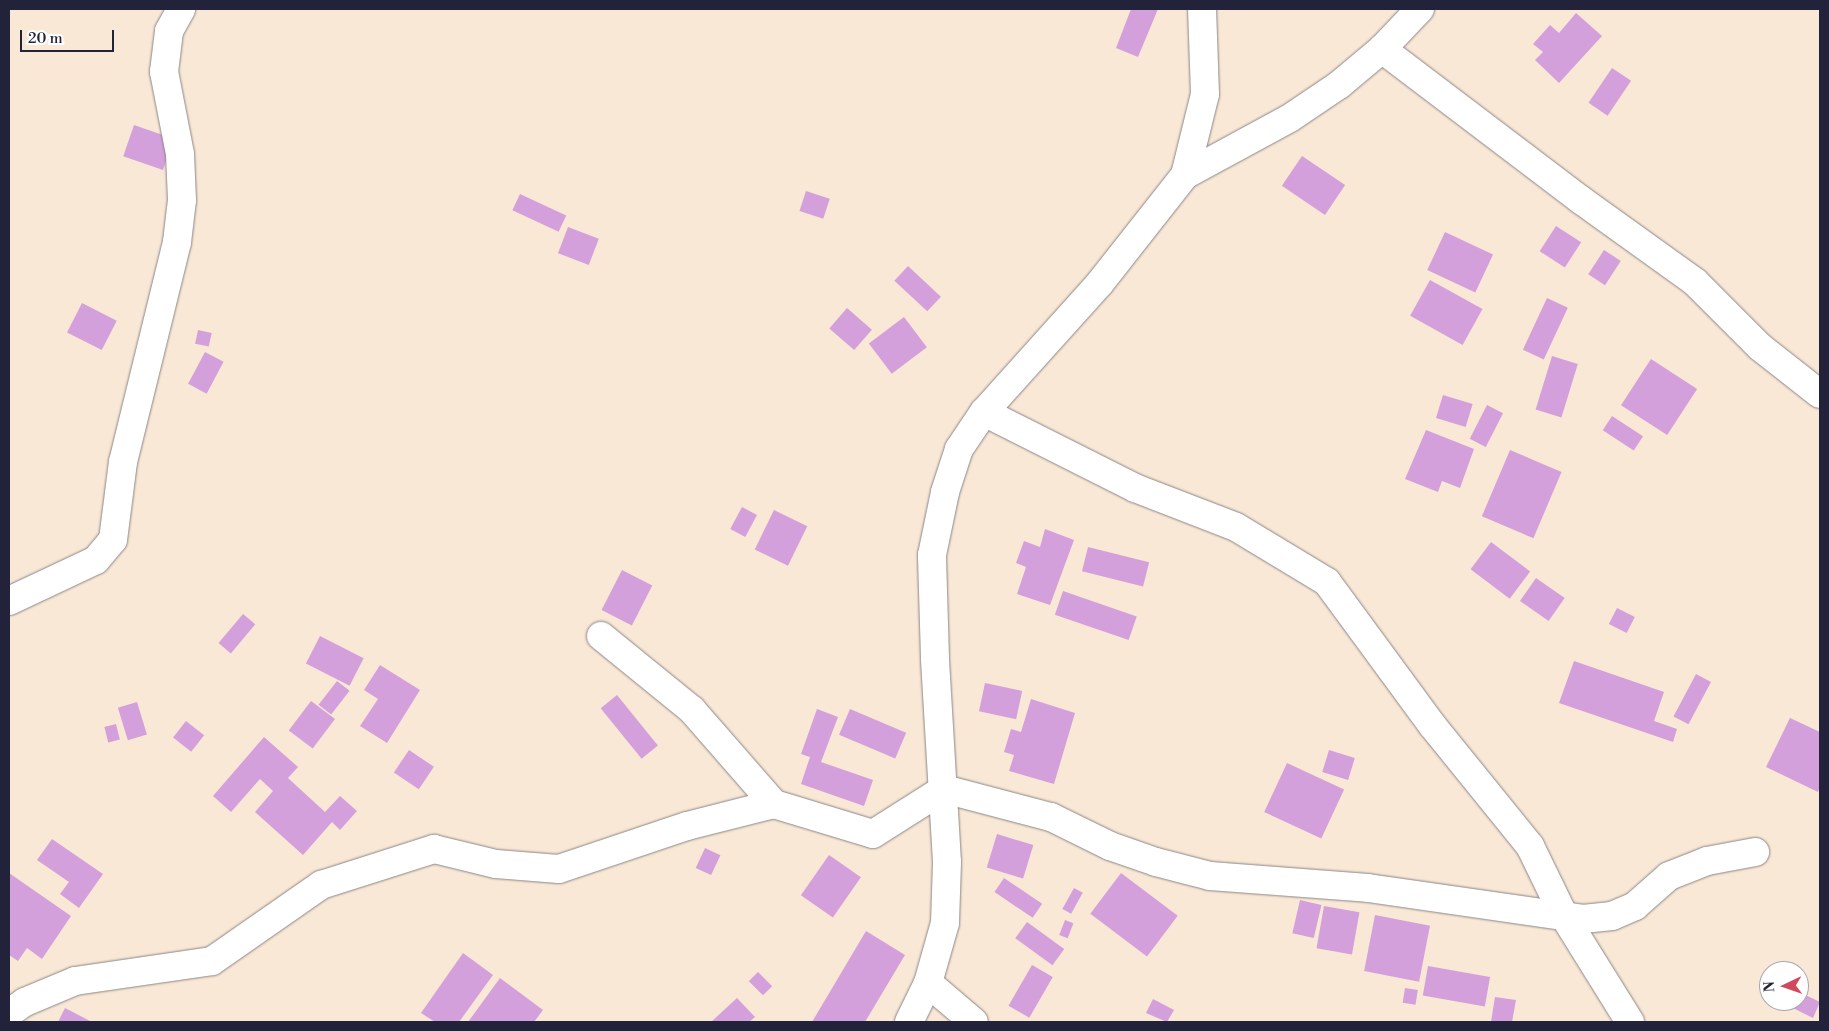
<!DOCTYPE html>
<html>
<head>
<meta charset="utf-8">
<style>
	body { margin:0 }
	#map { position:relative; width:1829px; height:1031px; overflow:hidden; background:#f8e8d5; font-family:"Libre Bodoni",serif }
	div>[style] { position:absolute }
	.building>* { inset:0; background:#d4a0dc; transform-origin:0 0 }
	.roads { filter:drop-shadow(0 0 1px #8d8588) drop-shadow(0 0 1px #8d8588) }
	.minor>* { height:28px; margin:-14px; padding:0 14px; transform-origin:14px; border-radius:14px; background:#fff }
	span { translate:-50% -50%; white-space:nowrap; text-align:center; line-height:1.15; -webkit-text-stroke:4px #fff; paint-order:stroke }
	.frame { position:absolute; inset:0; border:10px solid #22223b; pointer-events:none }
	.north { position:absolute; left:1759px; top:961px; width:50px; height:50px; box-sizing:border-box; background:#fff; border:1px solid #a7a7b1; border-radius:50%; rotate:267deg; font-size:14px; font-weight:700; line-height:20px; text-align:center; color:#22223b }
	.north::after { content:''; display:block; margin:auto; width:18px; height:22px; background:#d1495b; clip-path:polygon(50% 0,100% 100%,50% 72%,0 100%) }
	.scale { position:absolute; left:20px; top:30px; width:94px; height:22px; box-sizing:border-box; border:2px solid #22223b; border-top:0; padding-left:6px; font-size:15px; line-height:18px; white-space:nowrap; color:#22223b; -webkit-text-stroke:4px #fff; paint-order:stroke }
</style>
</head>
<body>
<div id="map">
	<div class="building">
		<i style="clip-path:polygon(1131px 9px,1158px 9px,1138px 57px,1116px 48px)"></i>
		<i style="clip-path:polygon(1576px 13px,1602px 36px,1559px 83px,1535px 60px,1543px 52px,1533px 44px,1550px 25px,1559px 33px)"></i>
		<i style="left:1612px;top:68px;width:23px;height:42px;rotate:34deg"></i>
		<i style="left:134px;top:125px;width:42px;height:33px;rotate:19deg"></i>
		<i style="left:1302px;top:156px;width:52px;height:36px;rotate:34deg"></i>
		<i style="left:806px;top:191px;width:25px;height:21px;rotate:18deg"></i>
		<i style="left:520px;top:194px;width:51px;height:18px;rotate:25deg"></i>
		<i style="left:1556px;top:226px;width:30px;height:30px;rotate:33deg"></i>
		<i style="left:568px;top:227px;width:33px;height:28px;rotate:21deg"></i>
		<i style="left:1445px;top:232px;width:53px;height:42px;rotate:25deg"></i>
		<i style="left:1604px;top:250px;width:20px;height:29px;rotate:33deg"></i>
		<i style="left:908px;top:266px;width:45px;height:20px;rotate:43deg"></i>
		<i style="left:1430px;top:280px;width:60px;height:41px;rotate:29deg"></i>
		<i style="left:1547px;top:298px;width:23px;height:57px;rotate:25deg"></i>
		<i style="left:82px;top:303px;width:39px;height:33px;rotate:27deg"></i>
		<i style="left:847px;top:308px;width:33px;height:27px;rotate:41deg"></i>
		<i style="left:904px;top:317px;width:38px;height:44px;rotate:53deg"></i>
		<i style="left:198px;top:330px;width:14px;height:14px;rotate:12deg"></i>
		<i style="left:205px;top:352px;width:21px;height:36px;rotate:28deg"></i>
		<i style="left:1552px;top:356px;width:27px;height:56px;rotate:17deg"></i>
		<i style="left:1651px;top:359px;width:55px;height:55px;rotate:33deg"></i>
		<i style="left:1443px;top:395px;width:31px;height:24px;rotate:17deg"></i>
		<i style="left:1487px;top:405px;width:18px;height:38px;rotate:27deg"></i>
		<i style="left:1612px;top:416px;width:37px;height:17px;rotate:33deg"></i>
		<i style="clip-path:polygon(1426px 430px,1474px 449px,1460px 488px,1442px 481px,1438px 492px,1405px 479px)"></i>
		<i style="left:1510px;top:450px;width:56px;height:72px;rotate:23deg"></i>
		<i style="left:742px;top:507px;width:17px;height:25px;rotate:28deg"></i>
		<i style="left:774px;top:510px;width:37px;height:44px;rotate:26deg"></i>
		<i style="clip-path:polygon(1045px 529px,1074px 540px,1050px 605px,1017px 594px,1026px 567px,1016px 563px,1024px 541px,1040px 547px)"></i>
		<i style="left:1491px;top:542px;width:49px;height:34px;rotate:37deg"></i>
		<i style="left:1088px;top:547px;width:63px;height:25px;rotate:14deg"></i>
		<i style="left:622px;top:570px;width:34px;height:45px;rotate:27deg"></i>
		<i style="left:1536px;top:578px;width:35px;height:28px;rotate:35deg"></i>
		<i style="left:1063px;top:591px;width:78px;height:25px;rotate:19deg"></i>
		<i style="left:1617px;top:608px;width:20px;height:18px;rotate:27deg"></i>
		<i style="left:243px;top:614px;width:16px;height:38px;rotate:40deg"></i>
		<i style="left:320px;top:636px;width:49px;height:31px;rotate:27deg"></i>
		<i style="clip-path:polygon(1574px 661px,1664px 692px,1654px 721px,1677px 729px,1673px 742px,1559px 703px)"></i>
		<i style="clip-path:polygon(380px 665px,420px 690px,387px 743px,360px 726px,378px 699px,364px 690px)"></i>
		<i style="left:1696px;top:674px;width:17px;height:48px;rotate:28deg"></i>
		<i style="left:337px;top:681px;width:16px;height:30px;rotate:38deg"></i>
		<i style="left:985px;top:683px;width:38px;height:29px;rotate:12deg"></i>
		<i style="left:617px;top:695px;width:65px;height:21px;rotate:51deg"></i>
		<i style="clip-path:polygon(1031px 699px,1075px 713px,1054px 784px,1009px 771px,1014px 755px,1004px 752px,1011px 729px,1021px 732px)"></i>
		<i style="left:311px;top:701px;width:30px;height:37px;rotate:37deg"></i>
		<i style="left:137px;top:702px;width:34px;height:20px;rotate:73deg"></i>
		<i style="clip-path:polygon(817px 709px,838px 717px,821px 762px,873px 780px,864px 806px,801px 784px,810px 757px,801px 754px)"></i>
		<i style="left:850px;top:709px;width:61px;height:28px;rotate:23deg"></i>
		<i style="clip-path:polygon(1790px 718px,1820px 732px,1820px 787px,1818px 792px,1766px 767px)"></i>
		<i style="left:186px;top:721px;width:23px;height:21px;rotate:38deg"></i>
		<i style="left:116px;top:724px;width:16px;height:12px;rotate:76deg"></i>
		<i style="clip-path:polygon(264px 737px,298px 767px,288px 778px,325px 812px,340px 796px,357px 811px,340px 830px,332px 822px,303px 855px,255px 812px,273px 791px,260px 779px,231px 812px,213px 796px)"></i>
		<i style="left:409px;top:750px;width:30px;height:27px;rotate:34deg"></i>
		<i style="left:1329px;top:750px;width:27px;height:23px;rotate:17deg"></i>
		<i style="left:1287px;top:763px;width:63px;height:54px;rotate:25deg"></i>
		<i style="left:997px;top:834px;width:38px;height:35px;rotate:17deg"></i>
		<i style="clip-path:polygon(52px 839px,103px 874px,79px 908px,60px 894px,69px 882px,37px 860px)"></i>
		<i style="left:705px;top:848px;width:17px;height:22px;rotate:25deg"></i>
		<i style="left:829px;top:855px;width:39px;height:49px;rotate:35deg"></i>
		<i style="clip-path:polygon(9px 873px,71px 916px,42px 959px,27px 948px,18px 961px,9px 955px)"></i>
		<i style="left:1121px;top:873px;width:71px;height:51px;rotate:37deg"></i>
		<i style="left:1004px;top:878px;width:46px;height:17px;rotate:34deg"></i>
		<i style="left:1074px;top:888px;width:10px;height:24px;rotate:29deg"></i>
		<i style="left:1300px;top:900px;width:22px;height:34px;rotate:13deg"></i>
		<i style="left:1324px;top:906px;width:36px;height:43px;rotate:10deg"></i>
		<i style="left:1375px;top:915px;width:56px;height:57px;rotate:11deg"></i>
		<i style="left:1065px;top:920px;width:9px;height:16px;rotate:21deg"></i>
		<i style="left:1027px;top:922px;width:46px;height:20px;rotate:36deg"></i>
		<i style="clip-path:polygon(866px 931px,905px 955px,865px 1022px,812px 1022px)"></i>
		<i style="clip-path:polygon(463px 953px,493px 975px,459px 1022px,435px 1022px,421px 1013px)"></i>
		<i style="left:1032px;top:965px;width:24px;height:47px;rotate:30deg"></i>
		<i style="left:1428px;top:966px;width:63px;height:30px;rotate:10deg"></i>
		<i style="left:758px;top:972px;width:20px;height:13px;rotate:45deg"></i>
		<i style="clip-path:polygon(500px 978px,543px 1010px,534px 1022px,468px 1022px)"></i>
		<i style="left:1405px;top:988px;width:13px;height:15px;rotate:9deg"></i>
		<i style="clip-path:polygon(1799px 992px,1820px 1002px,1813px 1018px,1791px 1007px,1794px 1001px,1799px 1001px)"></i>
		<i style="clip-path:polygon(1495px 997px,1516px 1000px,1512px 1022px,1491px 1022px)"></i>
		<i style="clip-path:polygon(737px 998px,755px 1017px,749px 1022px,711px 1022px)"></i>
		<i style="clip-path:polygon(1153px 999px,1174px 1010px,1167px 1022px,1146px 1013px)"></i>
		<i style="clip-path:polygon(65px 1008px,92px 1022px,58px 1022px)"></i>
	</div>
	<div class="roads">
		<div class="minor">
			<i style="left:1382px;top:49px;width:250px;rotate:37.2deg"></i>
			<i style="left:1581px;top:200px;width:140px;rotate:35.7deg"></i>
			<i style="left:1695px;top:282px;width:92px;rotate:45deg"></i>
			<i style="left:1760px;top:347px;width:76px;rotate:38.1deg"></i>
			<i style="left:1185px;top:175px;width:119px;rotate:-28.5deg"></i>
			<i style="left:1290px;top:118px;width:59px;rotate:-34deg"></i>
			<i style="left:1339px;top:85px;width:56px;rotate:-39.9deg"></i>
			<i style="left:1382px;top:49px;width:55px;rotate:-46.5deg"></i>
			<i style="left:984px;top:412px;width:169px;rotate:26.7deg"></i>
			<i style="left:1135px;top:488px;width:108px;rotate:21.1deg"></i>
			<i style="left:1236px;top:527px;width:106px;rotate:31.1deg"></i>
			<i style="left:1327px;top:582px;width:177px;rotate:53.7deg"></i>
			<i style="left:1432px;top:725px;width:156px;rotate:51deg"></i>
			<i style="left:1530px;top:846px;width:78px;rotate:64.1deg"></i>
			<i style="left:1564px;top:916px;width:125px;rotate:58.1deg"></i>
			<i style="left:9px;top:601px;width:96px;rotate:-25.2deg"></i>
			<i style="left:96px;top:560px;width:26px;rotate:-50deg"></i>
			<i style="left:113px;top:540px;width:79px;rotate:-82.7deg"></i>
			<i style="left:123px;top:462px;width:227px;rotate:-76.2deg"></i>
			<i style="left:177px;top:242px;width:42px;rotate:-83.2deg"></i>
			<i style="left:182px;top:200px;width:46px;rotate:-92.5deg"></i>
			<i style="left:180px;top:154px;width:84px;rotate:-101deg"></i>
			<i style="left:164px;top:72px;width:41px;rotate:-83deg"></i>
			<i style="left:169px;top:31px;width:25px;rotate:-61deg"></i>
			<i style="left:601px;top:636px;width:117px;rotate:39.1deg"></i>
			<i style="left:692px;top:710px;width:125px;rotate:48.9deg"></i>
			<i style="left:928px;top:983px;width:60px;rotate:40.3deg"></i>
			<i style="left:9px;top:1013px;width:19px;rotate:-35deg"></i>
			<i style="left:25px;top:1002px;width:54px;rotate:-22.8deg"></i>
			<i style="left:75px;top:981px;width:138px;rotate:-8.3deg"></i>
			<i style="left:212px;top:961px;width:133px;rotate:-34.9deg"></i>
			<i style="left:321px;top:885px;width:119px;rotate:-17.7deg"></i>
			<i style="left:434px;top:849px;width:64px;rotate:13.6deg"></i>
			<i style="left:496px;top:864px;width:63px;rotate:4.5deg"></i>
			<i style="left:559px;top:869px;width:135px;rotate:-18.6deg"></i>
			<i style="left:687px;top:826px;width:90px;rotate:-14.2deg"></i>
			<i style="left:774px;top:804px;width:103px;rotate:16.9deg"></i>
			<i style="left:873px;top:834px;width:84px;rotate:-32.4deg"></i>
			<i style="left:944px;top:789px;width:111px;rotate:14.7deg"></i>
			<i style="left:1051px;top:817px;width:66px;rotate:26.2deg"></i>
			<i style="left:1110px;top:846px;width:49px;rotate:19.2deg"></i>
			<i style="left:1156px;top:862px;width:56px;rotate:14.5deg"></i>
			<i style="left:1210px;top:876px;width:158px;rotate:4.3deg"></i>
			<i style="left:1368px;top:888px;width:217px;rotate:8.2deg"></i>
			<i style="left:1583px;top:919px;width:29px;rotate:-6deg"></i>
			<i style="left:1612px;top:916px;width:25px;rotate:-23deg"></i>
			<i style="left:1635px;top:906px;width:45px;rotate:-41.4deg"></i>
			<i style="left:1669px;top:876px;width:41px;rotate:-21.5deg"></i>
			<i style="left:1707px;top:861px;width:49px;rotate:-10.6deg"></i>
			<i style="left:909px;top:1022px;width:43px;rotate:-64deg"></i>
			<i style="left:928px;top:983px;width:62px;rotate:-74.2deg"></i>
			<i style="left:945px;top:923px;width:61px;rotate:-88.1deg"></i>
			<i style="left:947px;top:862px;width:204px;rotate:-93.4deg"></i>
			<i style="left:935px;top:658px;width:103px;rotate:-91.7deg"></i>
			<i style="left:932px;top:555px;width:64px;rotate:-78.3deg"></i>
			<i style="left:945px;top:492px;width:45px;rotate:-72deg"></i>
			<i style="left:959px;top:449px;width:45px;rotate:-56deg"></i>
			<i style="left:984px;top:412px;width:173px;rotate:-48deg"></i>
			<i style="left:1100px;top:283px;width:137px;rotate:-51.8deg"></i>
			<i style="left:1185px;top:175px;width:83px;rotate:-76.1deg"></i>
			<i style="left:1205px;top:94px;width:85px;rotate:-92deg"></i>
		</div>
	</div>
	<div class="frame"></div>
	<div class="north">N</div>
	<div class="scale">20 m</div>
</div>
</body>
</html>
